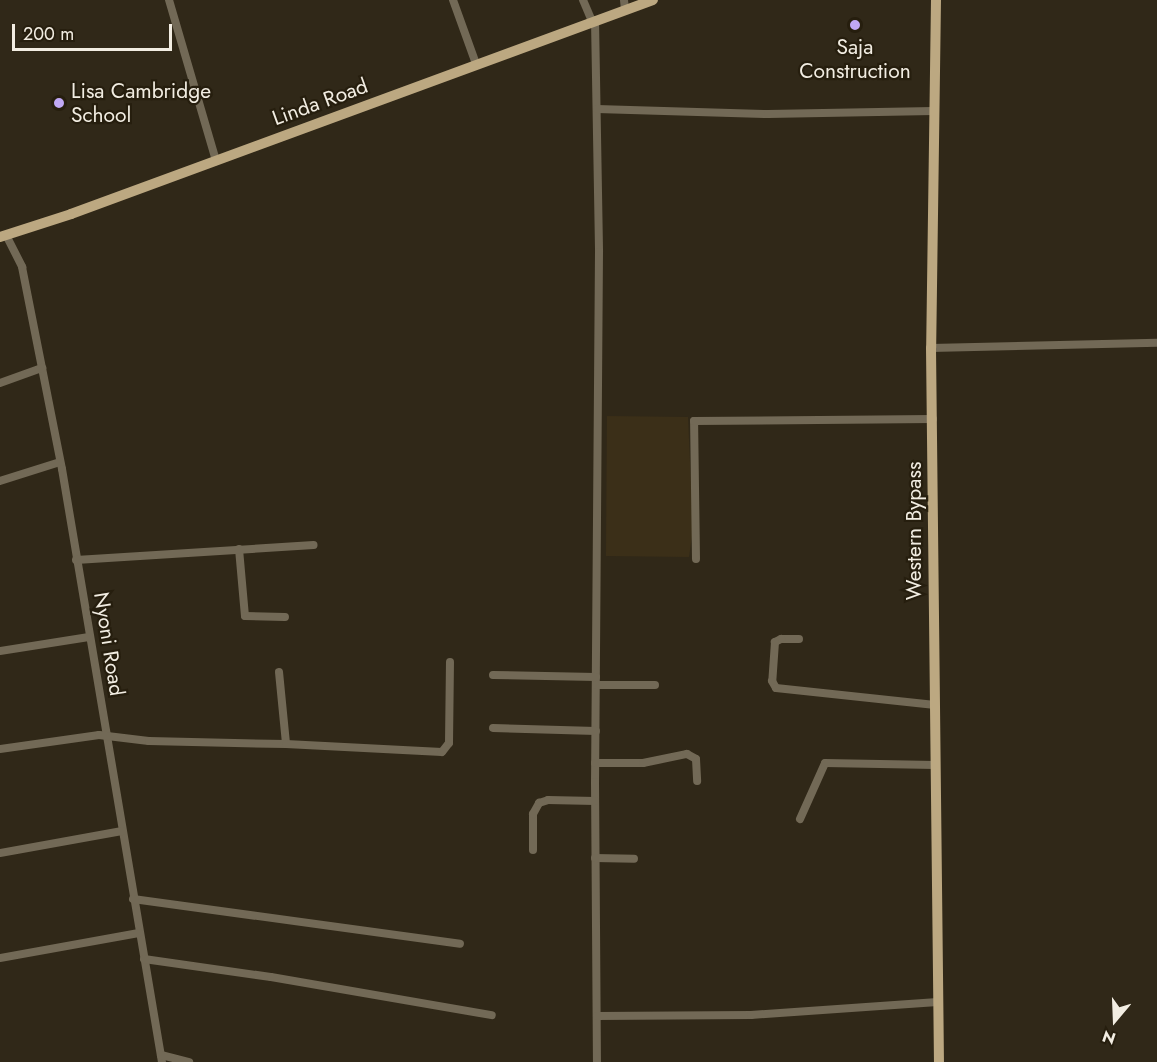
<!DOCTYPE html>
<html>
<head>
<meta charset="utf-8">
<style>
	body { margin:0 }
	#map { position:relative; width:1157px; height:1062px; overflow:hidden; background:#302818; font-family:Jost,sans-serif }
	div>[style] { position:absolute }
	.built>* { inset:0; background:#3b2f18 }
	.minor>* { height:8px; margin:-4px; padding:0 4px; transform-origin:4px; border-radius:4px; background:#726956 }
	.major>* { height:10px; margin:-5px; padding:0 5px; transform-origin:5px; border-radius:5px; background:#bca881 }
	.dots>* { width:16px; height:16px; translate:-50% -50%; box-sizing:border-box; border:3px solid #261e0e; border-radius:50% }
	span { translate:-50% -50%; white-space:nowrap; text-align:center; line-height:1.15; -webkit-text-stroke:4.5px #261e0e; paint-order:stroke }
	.poi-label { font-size:21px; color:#f2ede2 }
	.left { translate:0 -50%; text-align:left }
	.street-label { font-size:21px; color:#f2ede2 }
	.north { position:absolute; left:1085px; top:990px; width:60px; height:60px; -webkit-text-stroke:4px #261e0e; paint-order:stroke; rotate:199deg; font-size:16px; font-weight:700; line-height:24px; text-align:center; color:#f2ede2 }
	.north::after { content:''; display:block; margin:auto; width:21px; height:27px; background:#f2ede2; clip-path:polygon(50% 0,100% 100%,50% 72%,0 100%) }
	.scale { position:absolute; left:12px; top:24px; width:160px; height:27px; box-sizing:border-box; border:3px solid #f2ede2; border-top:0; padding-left:8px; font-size:18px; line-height:21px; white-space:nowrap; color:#f2ede2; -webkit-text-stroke:4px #261e0e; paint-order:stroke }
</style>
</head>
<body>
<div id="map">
	<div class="built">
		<i style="clip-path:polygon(607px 416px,688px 417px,693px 530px,689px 557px,606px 556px)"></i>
	</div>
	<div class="minor">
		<i style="left:169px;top:0;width:168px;rotate:73.7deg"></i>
		<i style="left:453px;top:0;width:68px;rotate:70.2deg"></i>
		<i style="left:583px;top:0;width:23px;rotate:67deg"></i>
		<i style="left:624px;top:0;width:10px;rotate:84deg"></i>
		<i style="left:595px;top:20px;width:232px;rotate:89deg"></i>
		<i style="left:599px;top:252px;width:530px;rotate:90.43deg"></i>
		<i style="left:595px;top:782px;width:280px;rotate:89.6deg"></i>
		<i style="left:597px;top:109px;width:171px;rotate:1.7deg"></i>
		<i style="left:768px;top:114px;width:165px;rotate:-1deg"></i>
		<i style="left:6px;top:235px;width:36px;rotate:63deg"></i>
		<i style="left:22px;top:267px;width:206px;rotate:78.8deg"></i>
		<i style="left:62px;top:469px;width:601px;rotate:80.43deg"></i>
		<i style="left:931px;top:348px;width:226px;rotate:-1.3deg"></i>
		<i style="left:0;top:383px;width:45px;rotate:-19.7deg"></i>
		<i style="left:0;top:481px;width:63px;rotate:-17.6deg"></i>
		<i style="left:239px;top:549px;width:67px;rotate:84.9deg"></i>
		<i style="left:245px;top:616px;width:40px;rotate:1.4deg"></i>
		<i style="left:696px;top:559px;width:138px;rotate:-90.8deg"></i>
		<i style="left:694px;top:421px;width:239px;rotate:-0.5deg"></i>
		<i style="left:76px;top:560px;width:238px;rotate:-3.6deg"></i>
		<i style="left:799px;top:639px;width:18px;rotate:180deg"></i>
		<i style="left:781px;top:639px;width:7px;rotate:153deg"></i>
		<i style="left:775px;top:642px;width:39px;rotate:94deg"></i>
		<i style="left:772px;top:681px;width:8px;rotate:60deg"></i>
		<i style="left:776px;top:688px;width:160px;rotate:6.1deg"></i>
		<i style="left:0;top:651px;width:90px;rotate:-8.9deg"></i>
		<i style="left:279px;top:672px;width:72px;rotate:84.4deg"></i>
		<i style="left:493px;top:675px;width:103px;rotate:1.1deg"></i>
		<i style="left:596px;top:685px;width:59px"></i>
		<i style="left:493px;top:728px;width:103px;rotate:1.7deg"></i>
		<i style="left:0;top:749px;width:100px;rotate:-8deg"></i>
		<i style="left:99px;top:735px;width:50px;rotate:6.8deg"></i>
		<i style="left:149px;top:741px;width:137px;rotate:1.3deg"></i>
		<i style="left:286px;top:744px;width:156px;rotate:2.9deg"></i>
		<i style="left:442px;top:752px;width:11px;rotate:-52deg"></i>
		<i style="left:449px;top:743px;width:81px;rotate:-89.3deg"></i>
		<i style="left:595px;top:763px;width:48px"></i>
		<i style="left:643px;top:763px;width:45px;rotate:-11.6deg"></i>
		<i style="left:687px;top:754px;width:10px;rotate:29deg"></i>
		<i style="left:696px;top:759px;width:22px;rotate:87deg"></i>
		<i style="left:800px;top:819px;width:61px;rotate:-65.9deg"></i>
		<i style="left:825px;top:763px;width:110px;rotate:1deg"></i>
		<i style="left:533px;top:850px;width:36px;rotate:-90deg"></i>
		<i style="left:533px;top:814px;width:13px;rotate:-61deg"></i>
		<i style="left:539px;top:803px;width:9px;rotate:-18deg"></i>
		<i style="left:548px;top:800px;width:47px;rotate:1.2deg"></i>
		<i style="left:0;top:853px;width:124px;rotate:-10.2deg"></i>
		<i style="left:595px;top:858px;width:39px;rotate:1deg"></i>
		<i style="left:133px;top:899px;width:330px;rotate:7.8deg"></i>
		<i style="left:0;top:958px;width:141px;rotate:-10.2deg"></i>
		<i style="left:144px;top:959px;width:128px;rotate:8.1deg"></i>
		<i style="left:271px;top:977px;width:224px;rotate:9.8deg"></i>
		<i style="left:597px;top:1016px;width:154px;rotate:-0.4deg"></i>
		<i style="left:751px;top:1015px;width:187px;rotate:-4deg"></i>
		<i style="left:161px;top:1055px;width:29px;rotate:14deg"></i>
	</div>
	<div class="major">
		<i style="left:936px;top:0;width:348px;rotate:90.8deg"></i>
		<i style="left:931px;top:348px;width:714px;rotate:89.36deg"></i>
		<i style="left:0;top:237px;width:75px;rotate:-17.9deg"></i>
		<i style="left:71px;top:214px;width:620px;rotate:-20.19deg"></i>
	</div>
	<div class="dots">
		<i style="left:855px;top:25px;background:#c0a8f4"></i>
		<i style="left:59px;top:103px;background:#c0a8f4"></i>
	</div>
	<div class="poi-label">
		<span style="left:855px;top:59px">Saja<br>Construction</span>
		<span class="left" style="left:71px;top:103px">Lisa Cambridge<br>School</span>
	</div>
	<div class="street-label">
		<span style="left:320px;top:102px;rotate:-20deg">Linda Road</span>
		<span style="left:914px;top:531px;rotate:-90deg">Western Bypass</span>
		<span style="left:109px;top:644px;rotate:81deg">Nyoni Road</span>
	</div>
	<div class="north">N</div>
	<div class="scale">200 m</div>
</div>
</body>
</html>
